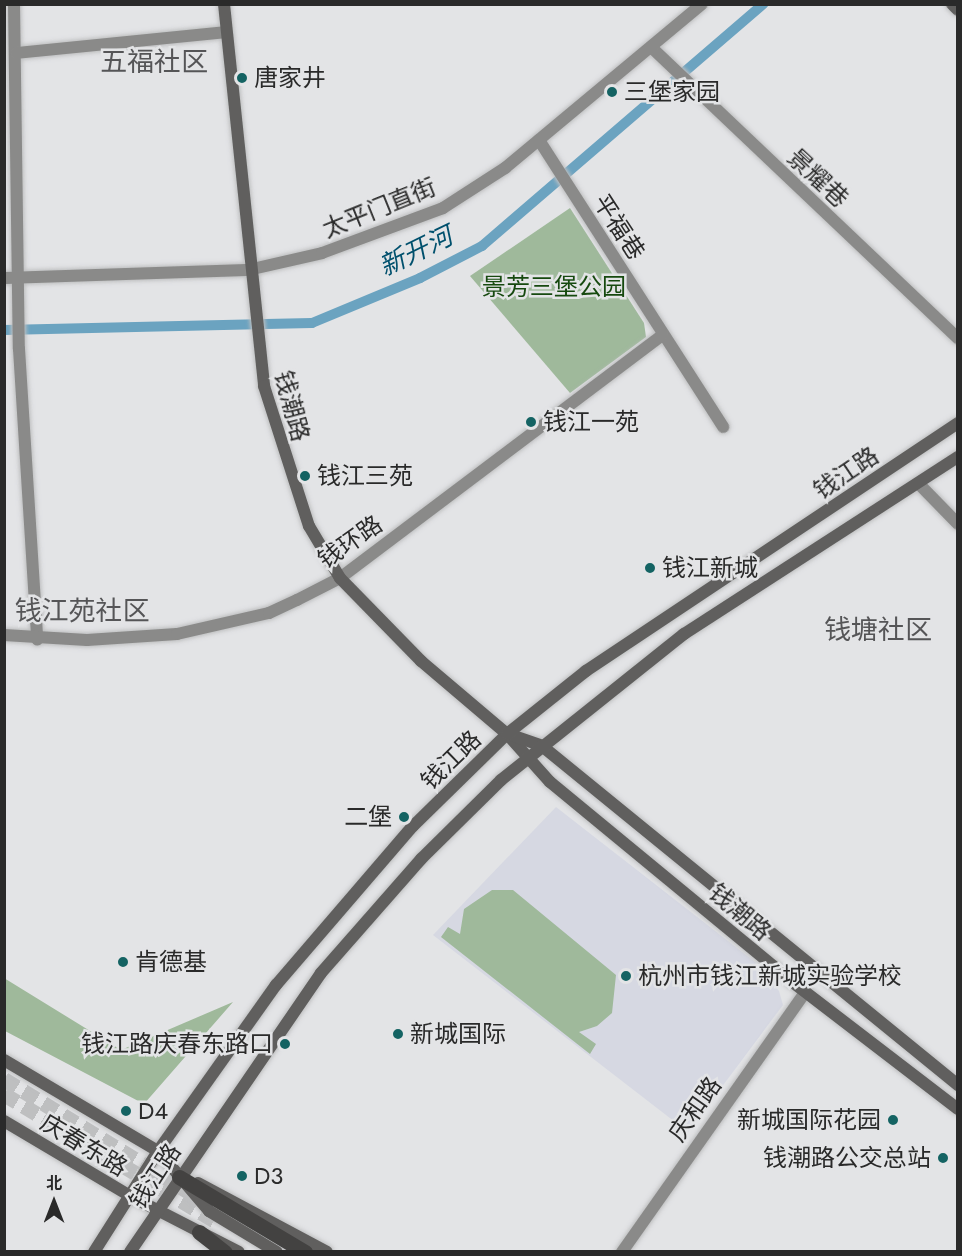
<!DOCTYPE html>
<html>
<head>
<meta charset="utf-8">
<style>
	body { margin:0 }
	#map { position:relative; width:962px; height:1256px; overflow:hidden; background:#e3e4e6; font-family:Jost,"Noto Sans SC",sans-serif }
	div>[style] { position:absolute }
	.built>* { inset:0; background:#d6d8e2 }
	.green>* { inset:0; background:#9fb99b }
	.canal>* { height:10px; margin:-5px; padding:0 5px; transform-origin:5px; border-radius:5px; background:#6ba3c0 }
	.primary-tunnel>* { height:15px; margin-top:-7.5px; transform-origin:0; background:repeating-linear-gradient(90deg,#bebfc0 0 15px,transparent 0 23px) }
	.roads { filter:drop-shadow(0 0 2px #bebfc0) drop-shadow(0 0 2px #bebfc0) }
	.minor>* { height:12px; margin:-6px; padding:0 6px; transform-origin:6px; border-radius:6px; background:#8a8a89 }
	.tertiary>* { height:12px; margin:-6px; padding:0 6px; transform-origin:6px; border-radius:6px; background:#8a8a89 }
	.secondary>* { height:12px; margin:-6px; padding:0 6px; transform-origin:6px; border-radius:6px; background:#605f5e }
	.primary>* { height:15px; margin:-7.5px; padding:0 7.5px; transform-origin:7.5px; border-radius:7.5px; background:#434241 }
	.dots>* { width:16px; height:16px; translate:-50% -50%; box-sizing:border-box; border:3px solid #e3e4e6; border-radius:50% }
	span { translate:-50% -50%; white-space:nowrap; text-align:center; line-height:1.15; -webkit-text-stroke:5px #e3e4e6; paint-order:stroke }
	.poi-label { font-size:24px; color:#2a2a2a }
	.left { translate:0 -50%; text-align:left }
	.right { translate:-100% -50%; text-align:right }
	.street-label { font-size:24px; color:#2a2a2a }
	.park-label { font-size:24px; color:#16490f }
	.water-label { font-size:26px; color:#00506d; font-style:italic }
	.quarter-label { font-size:27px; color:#555557 }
	.frame { position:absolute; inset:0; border:6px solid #2a2a2a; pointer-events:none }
	.north { position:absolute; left:24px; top:1172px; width:60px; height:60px; -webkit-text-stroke:4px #e3e4e6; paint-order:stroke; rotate:0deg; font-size:16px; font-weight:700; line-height:24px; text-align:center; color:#2a2a2a }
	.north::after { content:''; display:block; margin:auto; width:21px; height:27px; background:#2a2a2a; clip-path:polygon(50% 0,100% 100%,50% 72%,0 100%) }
</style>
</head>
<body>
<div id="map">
	<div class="built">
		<i style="clip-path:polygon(556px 807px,755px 962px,779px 991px,783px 1005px,688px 1132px,433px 935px)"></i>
	</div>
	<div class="green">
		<i style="clip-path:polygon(570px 208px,644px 323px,646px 337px,570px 393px,470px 276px)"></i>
		<i style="clip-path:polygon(492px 890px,513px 890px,616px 975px,612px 1013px,597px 1026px,579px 1032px,596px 1044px,590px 1054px,441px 937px,448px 927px,460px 934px,464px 909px)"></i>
		<i style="clip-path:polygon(4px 978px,121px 1050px,233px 1002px,144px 1104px,5px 1031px)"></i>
	</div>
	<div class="canal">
		<i style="left:4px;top:330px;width:308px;rotate:-1.3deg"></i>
		<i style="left:312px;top:323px;width:117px;rotate:-22.6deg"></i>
		<i style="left:420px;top:278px;width:70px;rotate:-27.3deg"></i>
		<i style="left:482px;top:246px;width:371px;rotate:-40.7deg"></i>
	</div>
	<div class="primary-tunnel">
		<i style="left:4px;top:1079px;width:332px;rotate:31.4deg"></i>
		<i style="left:4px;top:1094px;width:252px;rotate:31deg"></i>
	</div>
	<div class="roads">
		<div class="minor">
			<i style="left:14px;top:4px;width:345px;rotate:89.2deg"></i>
			<i style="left:19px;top:349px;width:291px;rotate:86.4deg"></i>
			<i style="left:651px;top:47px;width:423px;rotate:43.5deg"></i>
			<i style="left:16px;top:53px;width:211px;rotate:-5.7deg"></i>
			<i style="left:539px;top:140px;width:341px;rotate:57.3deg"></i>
			<i style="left:248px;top:270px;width:76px;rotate:-12.9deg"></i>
			<i style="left:322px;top:253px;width:129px;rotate:-20.4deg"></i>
			<i style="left:443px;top:208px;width:74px;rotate:-32.8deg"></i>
			<i style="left:505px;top:168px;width:256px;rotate:-39.8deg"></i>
			<i style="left:920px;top:485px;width:54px;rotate:45.7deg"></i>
			<i style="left:4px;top:635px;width:83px;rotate:3.4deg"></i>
			<i style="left:87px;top:640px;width:90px;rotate:-3.8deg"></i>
			<i style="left:177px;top:634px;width:94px;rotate:-12.9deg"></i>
			<i style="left:269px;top:613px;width:31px;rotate:-25deg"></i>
			<i style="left:297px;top:600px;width:48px;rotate:-27.1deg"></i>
			<i style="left:340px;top:578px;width:404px;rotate:-37deg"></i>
			<i style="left:622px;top:1252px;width:317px;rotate:-54.8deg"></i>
		</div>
		<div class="tertiary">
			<i style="left:4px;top:278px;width:244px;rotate:-1.9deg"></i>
		</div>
		<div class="secondary">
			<i style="left:224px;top:4px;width:384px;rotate:84deg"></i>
			<i style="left:264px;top:386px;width:147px;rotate:72.2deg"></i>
			<i style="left:309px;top:526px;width:61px;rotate:59.2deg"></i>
			<i style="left:340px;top:578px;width:116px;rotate:45.7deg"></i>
			<i style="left:421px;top:661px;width:113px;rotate:40.3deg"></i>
			<i style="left:507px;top:734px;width:64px;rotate:48.1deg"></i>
			<i style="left:550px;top:782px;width:313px;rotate:39.5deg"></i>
			<i style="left:791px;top:981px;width:210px;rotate:37.5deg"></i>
			<i style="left:952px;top:4px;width:8px;rotate:45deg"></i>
			<i style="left:508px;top:734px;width:36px;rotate:19deg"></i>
			<i style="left:542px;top:746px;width:537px;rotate:39.18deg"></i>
			<i style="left:4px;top:1060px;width:179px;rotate:30.6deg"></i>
			<i style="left:158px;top:1151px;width:79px;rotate:49.6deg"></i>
			<i style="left:209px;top:1211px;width:79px;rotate:31.1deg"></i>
			<i style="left:4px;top:1121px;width:149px;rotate:30.7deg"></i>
			<i style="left:132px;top:1197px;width:120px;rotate:27.2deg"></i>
			<i style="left:198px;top:1183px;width:146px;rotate:28.1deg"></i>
			<i style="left:94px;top:1252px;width:120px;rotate:-57.6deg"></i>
			<i style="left:158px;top:1151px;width:204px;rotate:-54.6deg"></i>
			<i style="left:276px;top:985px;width:210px;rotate:-49.3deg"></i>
			<i style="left:413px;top:826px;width:132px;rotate:-44.4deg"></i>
			<i style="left:507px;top:734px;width:101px;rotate:-38.6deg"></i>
			<i style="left:586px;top:671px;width:447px;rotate:-33.7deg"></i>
			<i style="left:130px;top:1252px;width:338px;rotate:-55.6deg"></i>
			<i style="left:321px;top:973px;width:152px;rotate:-48.7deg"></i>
			<i style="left:421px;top:859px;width:112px;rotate:-44.6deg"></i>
			<i style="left:501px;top:780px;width:234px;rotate:-38.6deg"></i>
			<i style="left:684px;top:634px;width:326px;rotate:-32.9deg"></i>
		</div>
		<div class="primary">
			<i style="left:179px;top:1177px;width:147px;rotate:30.8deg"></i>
			<i style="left:199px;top:1232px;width:33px;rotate:38deg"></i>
		</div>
	</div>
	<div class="dots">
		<i style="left:242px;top:78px;background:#146363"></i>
		<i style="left:612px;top:92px;background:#146363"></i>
		<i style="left:531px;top:422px;background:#146363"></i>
		<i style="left:305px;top:476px;background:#146363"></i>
		<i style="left:650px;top:568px;background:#146363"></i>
		<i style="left:404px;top:817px;background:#146363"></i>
		<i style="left:123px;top:962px;background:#146363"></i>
		<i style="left:626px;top:976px;background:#146363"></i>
		<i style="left:398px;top:1034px;background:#146363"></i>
		<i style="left:285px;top:1044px;background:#146363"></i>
		<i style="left:126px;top:1111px;background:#146363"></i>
		<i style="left:893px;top:1120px;background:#146363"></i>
		<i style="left:943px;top:1158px;background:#146363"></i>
		<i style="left:242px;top:1176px;background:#146363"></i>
	</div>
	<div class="poi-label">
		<span class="left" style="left:254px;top:78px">唐家井</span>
		<span class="left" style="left:624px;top:92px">三堡家园</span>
		<span class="left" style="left:543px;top:422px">钱江一苑</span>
		<span class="left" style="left:317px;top:476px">钱江三苑</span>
		<span class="left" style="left:662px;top:568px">钱江新城</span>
		<span class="right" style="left:392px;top:817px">二堡</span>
		<span class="left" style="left:135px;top:962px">肯德基</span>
		<span class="left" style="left:638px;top:976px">杭州市钱江新城实验学校</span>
		<span class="left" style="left:410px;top:1034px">新城国际</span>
		<span class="right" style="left:273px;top:1044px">钱江路庆春东路口</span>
		<span class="left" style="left:138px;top:1111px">D4</span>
		<span class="right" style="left:881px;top:1120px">新城国际花园</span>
		<span class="right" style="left:931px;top:1158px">钱潮路公交总站</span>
		<span class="left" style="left:254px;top:1176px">D3</span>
	</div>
	<div class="street-label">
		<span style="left:818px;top:178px;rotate:43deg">景耀巷</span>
		<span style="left:379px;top:208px;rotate:-22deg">太平门直街</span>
		<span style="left:619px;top:227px;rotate:57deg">平福巷</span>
		<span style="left:292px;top:406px;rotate:75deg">钱潮路</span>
		<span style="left:846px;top:473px;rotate:-34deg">钱江路</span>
		<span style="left:350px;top:542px;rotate:-35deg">钱环路</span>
		<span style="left:451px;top:760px;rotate:-44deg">钱江路</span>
		<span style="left:740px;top:912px;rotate:40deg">钱潮路</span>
		<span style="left:695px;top:1109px;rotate:-55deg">庆和路</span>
		<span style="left:84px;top:1145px;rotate:31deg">庆春东路</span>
		<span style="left:155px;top:1176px;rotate:-57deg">钱江路</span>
	</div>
	<div class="park-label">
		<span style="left:554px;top:287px">景芳三堡公园</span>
	</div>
	<div class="water-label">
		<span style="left:416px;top:252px;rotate:-26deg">新开河</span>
	</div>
	<div class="quarter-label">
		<span style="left:154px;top:62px">五福社区</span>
		<span style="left:82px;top:611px">钱江苑社区</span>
		<span style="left:878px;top:630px">钱塘社区</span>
	</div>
	<div class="frame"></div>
	<div class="north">北</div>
</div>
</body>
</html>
